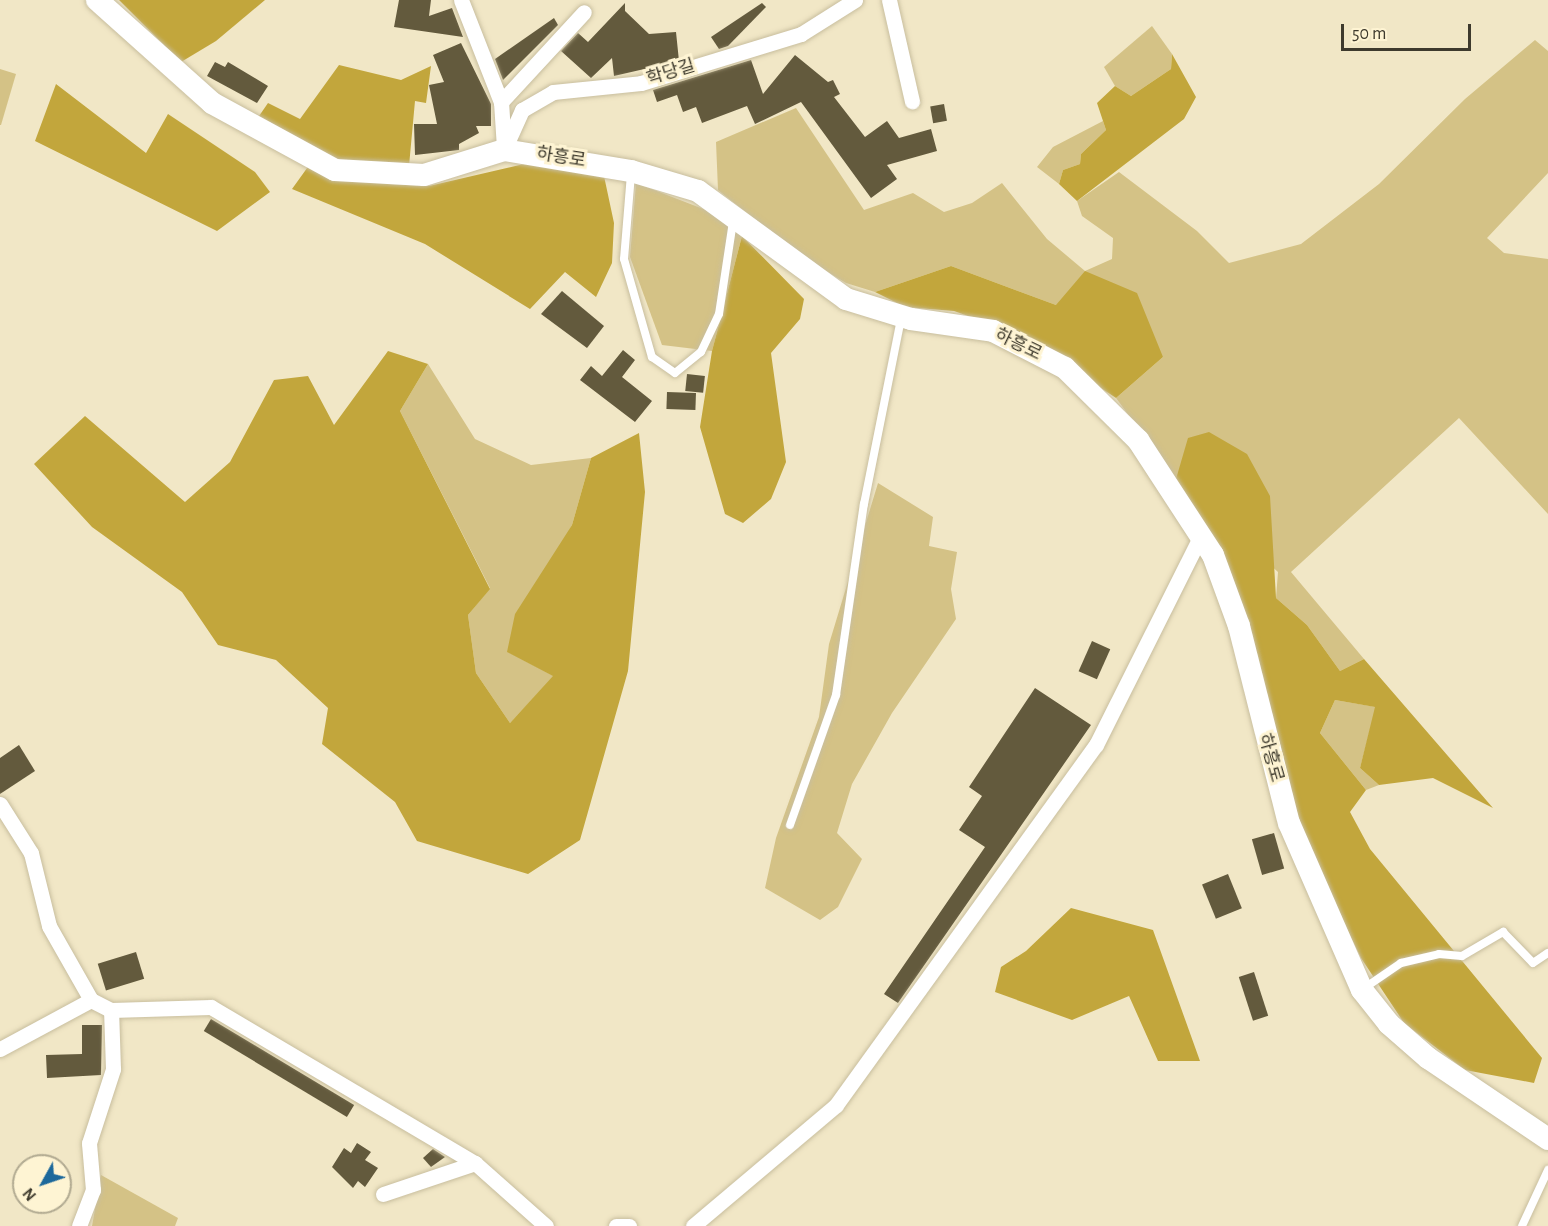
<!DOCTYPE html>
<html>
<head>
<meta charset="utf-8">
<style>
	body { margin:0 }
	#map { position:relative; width:1548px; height:1226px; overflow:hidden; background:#f1e7c6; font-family:"Alegreya Sans","Noto Sans KR",sans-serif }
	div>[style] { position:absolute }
	.green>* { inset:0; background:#d4c286 }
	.forest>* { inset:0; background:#c2a63c }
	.building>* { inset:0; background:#635a3d; transform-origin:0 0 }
	.roads { filter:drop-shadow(0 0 2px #c8be9e) drop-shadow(0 0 2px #c8be9e) }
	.lane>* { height:8px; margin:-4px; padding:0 4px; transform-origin:4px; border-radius:4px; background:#fff }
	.street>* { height:15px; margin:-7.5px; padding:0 7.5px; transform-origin:7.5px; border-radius:7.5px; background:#fff }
	.secondary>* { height:22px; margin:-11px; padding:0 11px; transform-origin:11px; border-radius:11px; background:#fff }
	span { translate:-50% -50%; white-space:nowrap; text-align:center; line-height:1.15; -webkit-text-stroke:6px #fef4d3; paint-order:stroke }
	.street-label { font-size:18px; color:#3e3a2d }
	.north { position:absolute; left:12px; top:1154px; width:60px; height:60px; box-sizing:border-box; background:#fef4d3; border:2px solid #b1aa91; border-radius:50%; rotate:230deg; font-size:16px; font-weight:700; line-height:24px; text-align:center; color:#3e3a2d }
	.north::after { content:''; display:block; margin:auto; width:21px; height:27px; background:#1c689b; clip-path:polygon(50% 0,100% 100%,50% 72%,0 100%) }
	.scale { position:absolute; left:1341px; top:24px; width:130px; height:27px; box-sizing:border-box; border:3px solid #3e3a2d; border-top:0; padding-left:8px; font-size:18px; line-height:21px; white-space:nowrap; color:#3e3a2d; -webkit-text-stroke:4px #fef4d3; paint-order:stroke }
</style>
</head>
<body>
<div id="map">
	<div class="green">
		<i style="clip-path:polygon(1152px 26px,1172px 54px,1171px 69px,1131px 96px,1115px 86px,1104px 67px)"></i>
		<i style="clip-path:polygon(1535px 40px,1548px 51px,1548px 173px,1487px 238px,1504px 253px,1548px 259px,1548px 514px,1459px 418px,1291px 572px,1364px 659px,1340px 671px,1307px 625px,1276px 598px,1278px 572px,1176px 479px,1116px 398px,1163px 357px,1056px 305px,951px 266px,875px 292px,846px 283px,800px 255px,718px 190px,716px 142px,796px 108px,864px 210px,913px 193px,944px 212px,972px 203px,1002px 183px,1047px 239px,1085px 271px,1112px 259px,1113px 238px,1082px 216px,1077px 201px,1119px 172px,1197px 231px,1229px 263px,1301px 244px,1379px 184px,1465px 99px)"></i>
		<i style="clip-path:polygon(0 69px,16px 74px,1px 125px,0 125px)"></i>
		<i style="clip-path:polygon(1103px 121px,1106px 130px,1081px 154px,1080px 164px,1063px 170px,1059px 184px,1037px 167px,1053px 147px)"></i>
		<i style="clip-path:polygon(636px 183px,724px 217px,742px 236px,712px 351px,662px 345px,630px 257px)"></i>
		<i style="clip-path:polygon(428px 364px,475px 439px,531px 465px,591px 458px,572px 525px,508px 652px,554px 676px,510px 723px,476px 673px,468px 615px,490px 588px,400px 411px)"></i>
		<i style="clip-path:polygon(878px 483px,933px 517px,929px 546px,957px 552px,951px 589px,956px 619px,892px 713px,852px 784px,837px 833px,862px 859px,838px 907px,820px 920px,765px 888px,776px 838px,819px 717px,829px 644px)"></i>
		<i style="clip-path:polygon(1335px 700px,1376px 707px,1360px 768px,1379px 785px,1366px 790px,1320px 733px)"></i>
		<i style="clip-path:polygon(101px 1175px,178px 1218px,175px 1226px,92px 1226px)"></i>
	</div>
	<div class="forest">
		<i style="clip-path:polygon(119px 0,265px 0,216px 41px,181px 62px)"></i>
		<i style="clip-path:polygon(1172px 54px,1196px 97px,1184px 119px,1077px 201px,1059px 184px,1063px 170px,1080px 164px,1081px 154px,1106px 130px,1097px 103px,1115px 86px,1131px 96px,1171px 69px)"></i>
		<i style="clip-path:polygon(339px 65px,401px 80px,431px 66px,426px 103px,415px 101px,409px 166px,332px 163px,257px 119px,268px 103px,300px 119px)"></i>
		<i style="clip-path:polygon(56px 84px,146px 153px,168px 114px,255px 172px,270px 192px,217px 231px,35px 141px)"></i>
		<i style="clip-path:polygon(528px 163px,604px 176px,614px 223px,612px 263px,596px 297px,565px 272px,530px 309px,425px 244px,292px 189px,310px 164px,387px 184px,429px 186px)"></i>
		<i style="clip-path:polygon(742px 236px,804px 299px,800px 319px,771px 353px,786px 462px,771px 499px,743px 523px,725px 514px,700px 427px,712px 351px)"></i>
		<i style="clip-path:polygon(951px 266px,1056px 305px,1085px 271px,1137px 293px,1163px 357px,1116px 398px,1019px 334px,954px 311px,905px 307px,875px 292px)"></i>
		<i style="clip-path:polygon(388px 351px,428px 364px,400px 411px,490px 589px,468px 615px,476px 673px,510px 723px,553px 676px,507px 652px,515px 614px,572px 525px,591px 458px,639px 433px,645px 492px,628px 671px,580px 840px,528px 874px,417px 841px,395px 802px,322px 744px,328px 708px,276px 660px,218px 645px,182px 592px,92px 527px,34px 464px,85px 416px,185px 502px,230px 462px,274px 380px,308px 376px,334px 425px)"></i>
		<i style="clip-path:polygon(1209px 432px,1247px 454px,1270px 496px,1276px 598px,1307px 625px,1340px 671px,1364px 659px,1493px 808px,1433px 778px,1379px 785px,1360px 768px,1375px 707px,1335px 700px,1320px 733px,1366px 790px,1350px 812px,1370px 849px,1542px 1058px,1534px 1083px,1465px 1070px,1404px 1023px,1361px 958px,1305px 842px,1176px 479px,1188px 438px)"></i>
		<i style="clip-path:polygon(1071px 908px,1153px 930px,1200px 1061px,1158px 1061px,1129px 996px,1072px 1020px,995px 992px,1001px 967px,1026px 951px)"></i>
	</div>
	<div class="building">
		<i style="clip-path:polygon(399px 0,431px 0,429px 16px,452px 8px,463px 37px,394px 27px)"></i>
		<i style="clip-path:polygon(625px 3px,625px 11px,649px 34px,676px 32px,679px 61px,614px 76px,612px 58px,591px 78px,561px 51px,578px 33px,588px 42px)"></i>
		<i style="clip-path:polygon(762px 3px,766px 7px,728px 46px,719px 49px,711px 37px)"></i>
		<i style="clip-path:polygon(554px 18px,558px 25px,503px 80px,495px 59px)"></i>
		<i style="clip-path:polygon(461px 43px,491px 104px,491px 126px,476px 126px,479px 133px,459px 144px,459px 150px,415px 155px,414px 124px,437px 124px,429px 85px,444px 82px,433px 55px)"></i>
		<i style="clip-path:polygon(795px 55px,828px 82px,833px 80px,840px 94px,834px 97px,865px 137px,887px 121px,899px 138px,931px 129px,937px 151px,887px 165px,897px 179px,871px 198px,801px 102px,755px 124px,747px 106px,702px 123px,696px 107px,683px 112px,677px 95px,657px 102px,653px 90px,751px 60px,763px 94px)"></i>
		<i style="clip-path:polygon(215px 62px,225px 67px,228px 62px,268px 86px,257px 103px,207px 76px)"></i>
		<i style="left:944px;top:104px;width:17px;height:14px;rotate:80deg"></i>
		<i style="clip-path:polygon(562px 291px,604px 326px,587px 348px,541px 314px)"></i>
		<i style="clip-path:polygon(623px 350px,635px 360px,622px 377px,652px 401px,635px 422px,580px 380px,591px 366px,602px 376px)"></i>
		<i style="left:687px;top:374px;width:18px;height:17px;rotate:6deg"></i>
		<i style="left:667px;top:392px;width:29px;height:17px;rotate:2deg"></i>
		<i style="left:1092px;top:641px;width:20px;height:33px;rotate:24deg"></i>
		<i style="clip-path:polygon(1035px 688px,1091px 725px,898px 1003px,884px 994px,985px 847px,959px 830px,982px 796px,969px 787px)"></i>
		<i style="clip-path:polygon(19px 745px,35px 771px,0 794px,0 758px)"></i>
		<i style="left:1274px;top:833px;width:37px;height:23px;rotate:74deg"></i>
		<i style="left:1228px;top:874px;width:37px;height:28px;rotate:68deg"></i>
		<i style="left:136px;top:952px;width:28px;height:40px;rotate:73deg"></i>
		<i style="left:1254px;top:972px;width:46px;height:16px;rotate:72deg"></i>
		<i style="left:211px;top:1019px;width:167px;height:14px;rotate:31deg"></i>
		<i style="clip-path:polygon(82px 1025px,102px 1025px,101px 1075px,47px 1078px,46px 1055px,82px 1054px)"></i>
		<i style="clip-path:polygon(357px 1143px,371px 1152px,365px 1160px,378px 1168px,365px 1187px,358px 1181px,353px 1188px,332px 1167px,344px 1148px,351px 1153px)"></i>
		<i style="clip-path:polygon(433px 1149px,445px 1157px,431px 1167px,423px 1158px)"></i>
	</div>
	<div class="roads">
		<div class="lane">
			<i style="left:631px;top:174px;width:85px;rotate:94.7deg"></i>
			<i style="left:624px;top:259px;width:102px;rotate:74.1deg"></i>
			<i style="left:652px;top:357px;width:28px;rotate:35deg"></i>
			<i style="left:675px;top:373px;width:33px;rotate:-39deg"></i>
			<i style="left:701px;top:352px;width:42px;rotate:-64.7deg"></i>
			<i style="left:719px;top:314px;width:94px;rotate:-81.4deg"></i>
			<i style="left:790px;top:825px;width:138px;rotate:-70.5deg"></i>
			<i style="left:836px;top:695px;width:193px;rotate:-81.7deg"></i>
			<i style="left:864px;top:504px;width:190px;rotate:-78.7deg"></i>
			<i style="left:1363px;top:989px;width:46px;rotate:-34.4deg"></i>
			<i style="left:1401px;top:963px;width:39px;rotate:-13deg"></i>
			<i style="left:1439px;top:954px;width:23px;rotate:5deg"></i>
			<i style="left:1462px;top:956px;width:48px;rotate:-30.3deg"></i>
			<i style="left:1503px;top:932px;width:43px;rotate:45.9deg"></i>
			<i style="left:1533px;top:963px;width:18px;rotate:-34deg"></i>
			<i style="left:1522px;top:1226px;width:62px;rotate:-65.1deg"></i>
		</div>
		<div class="street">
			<i style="left:461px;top:0;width:110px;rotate:68.6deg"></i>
			<i style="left:501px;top:102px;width:45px;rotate:86.2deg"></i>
			<i style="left:889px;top:0;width:104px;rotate:77.2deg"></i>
			<i style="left:501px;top:102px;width:122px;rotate:-47.3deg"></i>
			<i style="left:504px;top:150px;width:44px;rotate:-65.8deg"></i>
			<i style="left:522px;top:110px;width:36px;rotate:-30deg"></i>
			<i style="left:553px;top:92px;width:88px;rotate:-5.8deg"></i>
			<i style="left:641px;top:83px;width:167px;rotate:-17deg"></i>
			<i style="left:801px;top:34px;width:64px;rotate:-32.2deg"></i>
			<i style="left:0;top:804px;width:58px;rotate:57.7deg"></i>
			<i style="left:31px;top:853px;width:75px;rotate:76.1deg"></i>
			<i style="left:49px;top:926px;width:85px;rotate:60.4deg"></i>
			<i style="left:91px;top:1000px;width:22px;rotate:27deg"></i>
			<i style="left:111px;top:1010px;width:100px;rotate:-1.7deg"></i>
			<i style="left:211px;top:1007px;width:307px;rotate:30.6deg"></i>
			<i style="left:475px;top:1163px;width:95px;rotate:41.6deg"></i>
			<i style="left:0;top:1049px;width:103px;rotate:-28.3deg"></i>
			<i style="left:383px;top:1194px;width:97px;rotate:-18.6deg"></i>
			<i style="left:79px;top:1226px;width:39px;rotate:-69deg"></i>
			<i style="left:93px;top:1190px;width:47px;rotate:-94.9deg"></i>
			<i style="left:89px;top:1143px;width:78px;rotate:-72deg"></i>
			<i style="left:113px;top:1069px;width:59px;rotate:-91.9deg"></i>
			<i style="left:616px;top:1226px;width:13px"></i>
			<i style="left:693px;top:1226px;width:187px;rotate:-40.2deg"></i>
			<i style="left:836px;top:1105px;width:444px;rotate:-54.2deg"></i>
			<i style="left:1096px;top:745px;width:235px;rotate:-63.4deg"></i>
		</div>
		<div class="secondary">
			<i style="left:97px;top:0;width:154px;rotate:41.8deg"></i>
			<i style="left:212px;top:103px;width:140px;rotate:28.6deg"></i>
			<i style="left:335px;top:170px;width:89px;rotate:3.2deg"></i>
			<i style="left:424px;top:175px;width:84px;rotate:-17.4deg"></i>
			<i style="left:504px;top:150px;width:129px;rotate:9.4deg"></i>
			<i style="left:631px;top:171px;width:70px;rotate:16.6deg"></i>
			<i style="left:698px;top:191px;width:183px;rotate:36.1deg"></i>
			<i style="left:846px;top:299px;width:68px;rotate:17.1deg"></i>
			<i style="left:911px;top:319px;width:83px;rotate:8.3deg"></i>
			<i style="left:993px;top:331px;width:81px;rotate:27.2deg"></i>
			<i style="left:1065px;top:368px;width:103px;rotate:44.6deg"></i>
			<i style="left:1138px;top:440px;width:137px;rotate:56.9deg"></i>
			<i style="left:1213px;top:555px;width:76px;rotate:69.9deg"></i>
			<i style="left:1239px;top:626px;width:203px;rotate:75.8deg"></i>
			<i style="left:1289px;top:823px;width:182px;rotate:66.4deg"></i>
			<i style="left:1362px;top:990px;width:43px;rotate:51.5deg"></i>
			<i style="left:1389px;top:1024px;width:52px;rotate:41.1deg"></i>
			<i style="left:1428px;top:1058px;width:145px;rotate:34deg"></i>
		</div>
	</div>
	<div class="street-label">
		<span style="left:671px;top:73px;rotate:-17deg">학당길</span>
		<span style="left:561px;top:158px;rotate:9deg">하흥로</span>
		<span style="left:1018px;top:345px;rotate:26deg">하흥로</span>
		<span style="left:1270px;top:758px;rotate:74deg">하흥로</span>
	</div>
	<div class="north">N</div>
	<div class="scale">50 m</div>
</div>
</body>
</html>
